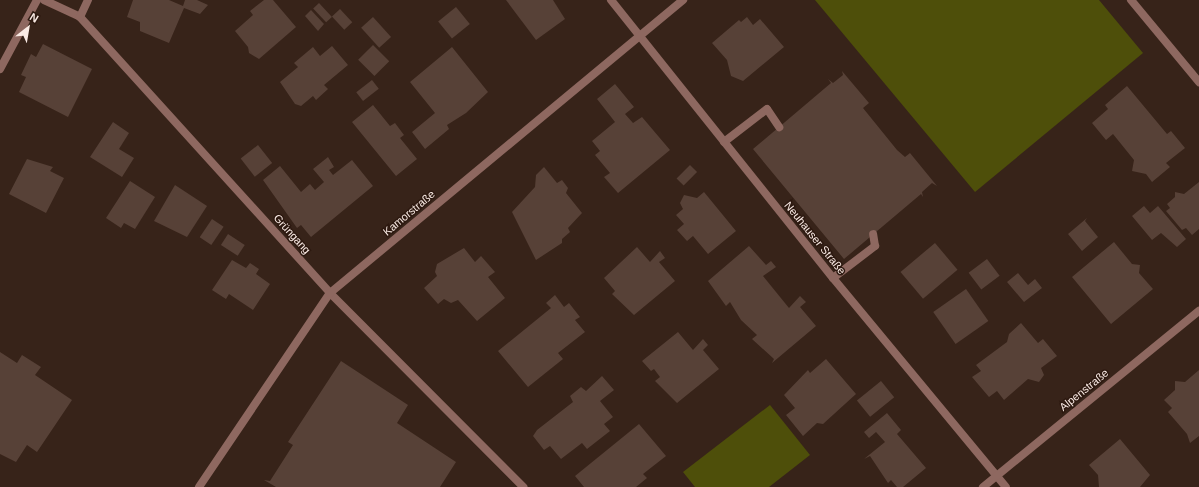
<!DOCTYPE html>
<html>
<head>
<meta charset="utf-8">
<style>
	body { margin:0 }
	#map { position:relative; width:1199px; height:487px; overflow:hidden; background:#372319; font-family:Helvetica,sans-serif }
	div>[style] { position:absolute }
	.green>* { inset:0; background:#4e4f0a }
	.building>* { inset:0; background:#574137; transform-origin:0 0 }
	.service>* { height:8px; margin:-4px; padding:0 4px; transform-origin:4px; border-radius:4px; background:#8e6860 }
	.minor>* { height:8px; margin:-4px; padding:0 4px; transform-origin:4px; border-radius:4px; background:#8e6860 }
	span { translate:-50% -50%; white-space:nowrap; text-align:center; line-height:1.15; -webkit-text-stroke:3px #2d1910; paint-order:stroke }
	.street-label { font-size:11px; color:#faebe5 }
	.north { position:absolute; left:8px; top:8px; width:40px; height:40px; -webkit-text-stroke:3px #2d1910; paint-order:stroke; rotate:31deg; font-size:11px; font-weight:700; line-height:16px; text-align:center; color:#faebe5 }
	.north::after { content:''; display:block; margin:auto; width:14px; height:18px; background:#faebe5; clip-path:polygon(50% 0,100% 100%,50% 72%,0 100%) }
</style>
</head>
<body>
<div id="map">
	<div class="green">
		<i style="clip-path:polygon(815px 0,1099px 0,1143px 53px,975px 192px)"></i>
		<i style="clip-path:polygon(770px 405px,810px 455px,769px 487px,695px 487px,683px 472px)"></i>
	</div>
	<div class="building">
		<i style="clip-path:polygon(133px 0,169px 0,183px 6px,185px 0,197px 0,208px 5px,200px 14px,184px 8px,169px 43px,140px 31px,140px 22px,127px 17px)"></i>
		<i style="clip-path:polygon(264px 0,273px 0,296px 27px,259px 59px,249px 53px,248px 47px,235px 31px,253px 15px,250px 11px)"></i>
		<i style="clip-path:polygon(506px 0,553px 0,565px 19px,536px 40px)"></i>
		<i style="left:319px;top:3px;width:19px;height:8px;rotate:47deg"></i>
		<i style="left:456px;top:7px;width:22px;height:23px;rotate:51deg"></i>
		<i style="left:340px;top:9px;width:18px;height:11px;rotate:47deg"></i>
		<i style="clip-path:polygon(311px 10px,324px 24px,318px 31px,305px 16px)"></i>
		<i style="left:373px;top:17px;width:27px;height:16px;rotate:48deg"></i>
		<i style="clip-path:polygon(747px 17px,753px 25px,760px 19px,784px 47px,743px 81px,731px 76px,727px 60px,712px 43px,739px 20px,741px 22px)"></i>
		<i style="clip-path:polygon(43px 44px,92px 69px,68px 117px,19px 92px,26px 77px,21px 75px,31px 54px,36px 57px)"></i>
		<i style="left:373px;top:45px;width:23px;height:21px;rotate:45deg"></i>
		<i style="clip-path:polygon(332px 46px,348px 65px,324px 85px,328px 89px,316px 100px,313px 96px,301px 106px,295px 104px,280px 82px,298px 67px,294px 63px,313px 47px,320px 56px)"></i>
		<i style="clip-path:polygon(452px 47px,488px 92px,466px 113px,447px 125px,449px 129px,425px 149px,412px 132px,435px 113px,410px 82px)"></i>
		<i style="clip-path:polygon(842px 71px,869px 103px,863px 108px,897px 150px,905px 157px,910px 153px,937px 186px,932px 183px,922px 192px,923px 197px,921px 194px,844px 259px,753px 149px,831px 83px,828px 79px,833px 83px,843px 75px)"></i>
		<i style="left:372px;top:80px;width:11px;height:20px;rotate:52deg"></i>
		<i style="clip-path:polygon(615px 84px,634px 107px,625px 114px,633px 123px,642px 117px,670px 150px,618px 193px,604px 177px,610px 173px,595px 155px,600px 151px,592px 141px,615px 122px,597px 99px)"></i>
		<i style="clip-path:polygon(1127px 86px,1167px 134px,1171px 131px,1185px 148px,1166px 163px,1170px 167px,1152px 182px,1146px 174px,1132px 171px,1134px 160px,1113px 134px,1106px 140px,1092px 123px,1108px 109px,1105px 105px)"></i>
		<i style="clip-path:polygon(373px 105px,390px 126px,395px 123px,404px 135px,400px 138px,417px 159px,396px 176px,352px 122px)"></i>
		<i style="clip-path:polygon(113px 122px,129px 133px,119px 149px,134px 158px,122px 177px,90px 157px)"></i>
		<i style="left:258px;top:145px;width:23px;height:22px;rotate:52deg"></i>
		<i style="clip-path:polygon(328px 157px,334px 167px,329px 170px,333px 175px,352px 160px,373px 186px,311px 237px,301px 225px,297px 228px,263px 180px,280px 166px,301px 192px,310px 184px,315px 190px,324px 182px,313px 169px)"></i>
		<i style="clip-path:polygon(27px 159px,53px 167px,50px 171px,64px 178px,46px 213px,9px 194px)"></i>
		<i style="left:690px;top:165px;width:10px;height:19px;rotate:45deg"></i>
		<i style="clip-path:polygon(544px 167px,557px 183px,562px 180px,568px 188px,566px 193px,582px 213px,568px 228px,570px 232px,562px 239px,562px 243px,536px 260px,512px 212px,535px 187px,536px 175px)"></i>
		<i style="clip-path:polygon(130px 181px,155px 197px,135px 229px,124px 223px,121px 228px,106px 218px)"></i>
		<i style="clip-path:polygon(1199px 182px,1199px 229px,1192px 235px,1186px 228px,1182px 230px,1166px 211px,1170px 208px,1167px 204px,1175px 197px,1175px 192px,1184px 194px)"></i>
		<i style="clip-path:polygon(175px 185px,207px 206px,187px 237px,154px 221px)"></i>
		<i style="clip-path:polygon(704px 192px,736px 231px,708px 254px,693px 236px,687px 241px,677px 230px,684px 224px,676px 215px,683px 209px,680px 203px,684px 195px,697px 198px)"></i>
		<i style="clip-path:polygon(1144px 206px,1150px 213px,1158px 206px,1186px 239px,1177px 247px,1161px 233px,1152px 240px,1132px 216px)"></i>
		<i style="clip-path:polygon(1087px 218px,1085px 221px,1098px 237px,1082px 251px,1068px 234px)"></i>
		<i style="left:212px;top:219px;width:14px;height:22px;rotate:34deg"></i>
		<i style="left:228px;top:234px;width:20px;height:13px;rotate:33deg"></i>
		<i style="clip-path:polygon(1114px 242px,1132px 264px,1140px 265px,1139px 273px,1153px 289px,1111px 324px,1072px 277px)"></i>
		<i style="left:935px;top:243px;width:35px;height:45px;rotate:50deg"></i>
		<i style="clip-path:polygon(749px 246px,766px 265px,771px 261px,776px 267px,763px 276px,789px 308px,800px 296px,806px 302px,800px 307px,816px 326px,772px 363px,774px 359px,752px 339px,757px 335px,741px 320px,730px 302px,726px 306px,708px 281px)"></i>
		<i style="clip-path:polygon(637px 247px,650px 262px,660px 251px,665px 258px,659px 262px,675px 281px,634px 315px,612px 294px,615px 291px,604px 278px)"></i>
		<i style="clip-path:polygon(464px 248px,475px 262px,481px 256px,495px 272px,488px 277px,505px 298px,477px 321px,458px 300px,451px 303px,444px 299px,438px 304px,424px 288px,437px 276px,435px 272px,437px 264px)"></i>
		<i style="left:987px;top:259px;width:21px;height:23px;rotate:53deg"></i>
		<i style="clip-path:polygon(232px 260px,246px 268px,250px 263px,259px 269px,256px 274px,270px 284px,253px 310px,229px 294px,226px 299px,212px 290px)"></i>
		<i style="clip-path:polygon(1018px 273px,1028px 285px,1035px 279px,1042px 288px,1024px 302px,1007px 282px)"></i>
		<i style="left:966px;top:289px;width:39px;height:40px;rotate:55deg"></i>
		<i style="clip-path:polygon(555px 295px,564px 307px,569px 303px,580px 317px,575px 320px,585px 332px,558px 353px,563px 359px,528px 387px,498px 351px,551px 308px,546px 303px)"></i>
		<i style="clip-path:polygon(1021px 323px,1038px 343px,1043px 339px,1057px 356px,1041px 368px,1044px 375px,1039px 382px,1028px 379px,1004px 400px,997px 391px,989px 397px,972px 377px,981px 371px,976px 365px,1007px 342px,1009px 334px)"></i>
		<i style="clip-path:polygon(678px 332px,693px 350px,703px 339px,708px 345px,703px 350px,719px 369px,677px 403px,655px 381px,660px 377px,654px 369px,651px 371px,642px 361px)"></i>
		<i style="clip-path:polygon(0 352px,17px 363px,22px 355px,41px 367px,35px 375px,72px 400px,37px 452px,27px 445px,16px 462px,0 454px)"></i>
		<i style="clip-path:polygon(826px 359px,856px 394px,823px 424px,817px 423px,803px 436px,786px 415px,795px 408px,784px 395px,808px 370px,810px 373px)"></i>
		<i style="clip-path:polygon(341px 361px,408px 405px,397px 423px,456px 462px,440px 487px,276px 487px,264px 480px,270px 481px,293px 445px,288px 442px)"></i>
		<i style="clip-path:polygon(1199px 370px,1199px 436px,1190px 443px,1187px 434px,1168px 412px,1172px 408px,1164px 400px,1175px 390px,1175px 381px,1185px 382px)"></i>
		<i style="clip-path:polygon(602px 376px,614px 390px,600px 401px,613px 417px,604px 424px,610px 431px,587px 449px,582px 443px,561px 459px,550px 446px,544px 450px,533px 436px,537px 430px,573px 402px,570px 396px,581px 387px,586px 391px)"></i>
		<i style="left:881px;top:381px;width:21px;height:31px;rotate:51deg"></i>
		<i style="clip-path:polygon(887px 413px,901px 430px,897px 434px,926px 468px,903px 487px,897px 487px,891px 480px,888px 483px,870px 456px,864px 459px,885px 442px,876px 432px,869px 438px,864px 432px)"></i>
		<i style="clip-path:polygon(639px 424px,666px 456px,643px 474px,647px 478px,636px 487px,584px 487px,575px 476px)"></i>
		<i style="clip-path:polygon(1120px 439px,1150px 475px,1140px 487px,1099px 487px,1098px 475px,1089px 465px)"></i>
	</div>
	<div class="service">
		<i style="left:724px;top:142px;width:54px;rotate:-37.5deg"></i>
		<i style="left:767px;top:109px;width:22px;rotate:56deg"></i>
		<i style="left:833px;top:278px;width:53px;rotate:-37.3deg"></i>
		<i style="left:875px;top:246px;width:12px;rotate:-99deg"></i>
	</div>
	<div class="minor">
		<i style="left:44px;top:0;width:40px;rotate:25deg"></i>
		<i style="left:80px;top:17px;width:372px;rotate:47.8deg"></i>
		<i style="left:330px;top:293px;width:274px;rotate:45.1deg"></i>
		<i style="left:611px;top:0;width:356px;rotate:51.4deg"></i>
		<i style="left:833px;top:278px;width:271px;rotate:50.4deg"></i>
		<i style="left:1131px;top:0;width:107px;rotate:50.3deg"></i>
		<i style="left:80px;top:17px;width:19px;rotate:-65deg"></i>
		<i style="left:0;top:69px;width:78px;rotate:-61.8deg"></i>
		<i style="left:199px;top:487px;width:234px;rotate:-56deg"></i>
		<i style="left:330px;top:293px;width:459px;rotate:-39.7deg"></i>
		<i style="left:983px;top:487px;width:279px;rotate:-39.2deg"></i>
	</div>
	<div class="street-label">
		<span style="left:409px;top:213px;rotate:-40deg">Kamorstraße</span>
		<span style="left:292px;top:234px;rotate:48deg">Grüngang</span>
		<span style="left:815px;top:238px;rotate:51deg">Neuhauser Straße</span>
		<span style="left:1084px;top:390px;rotate:-39deg">Alpenstraße</span>
	</div>
	<div class="north">N</div>
</div>
</body>
</html>
